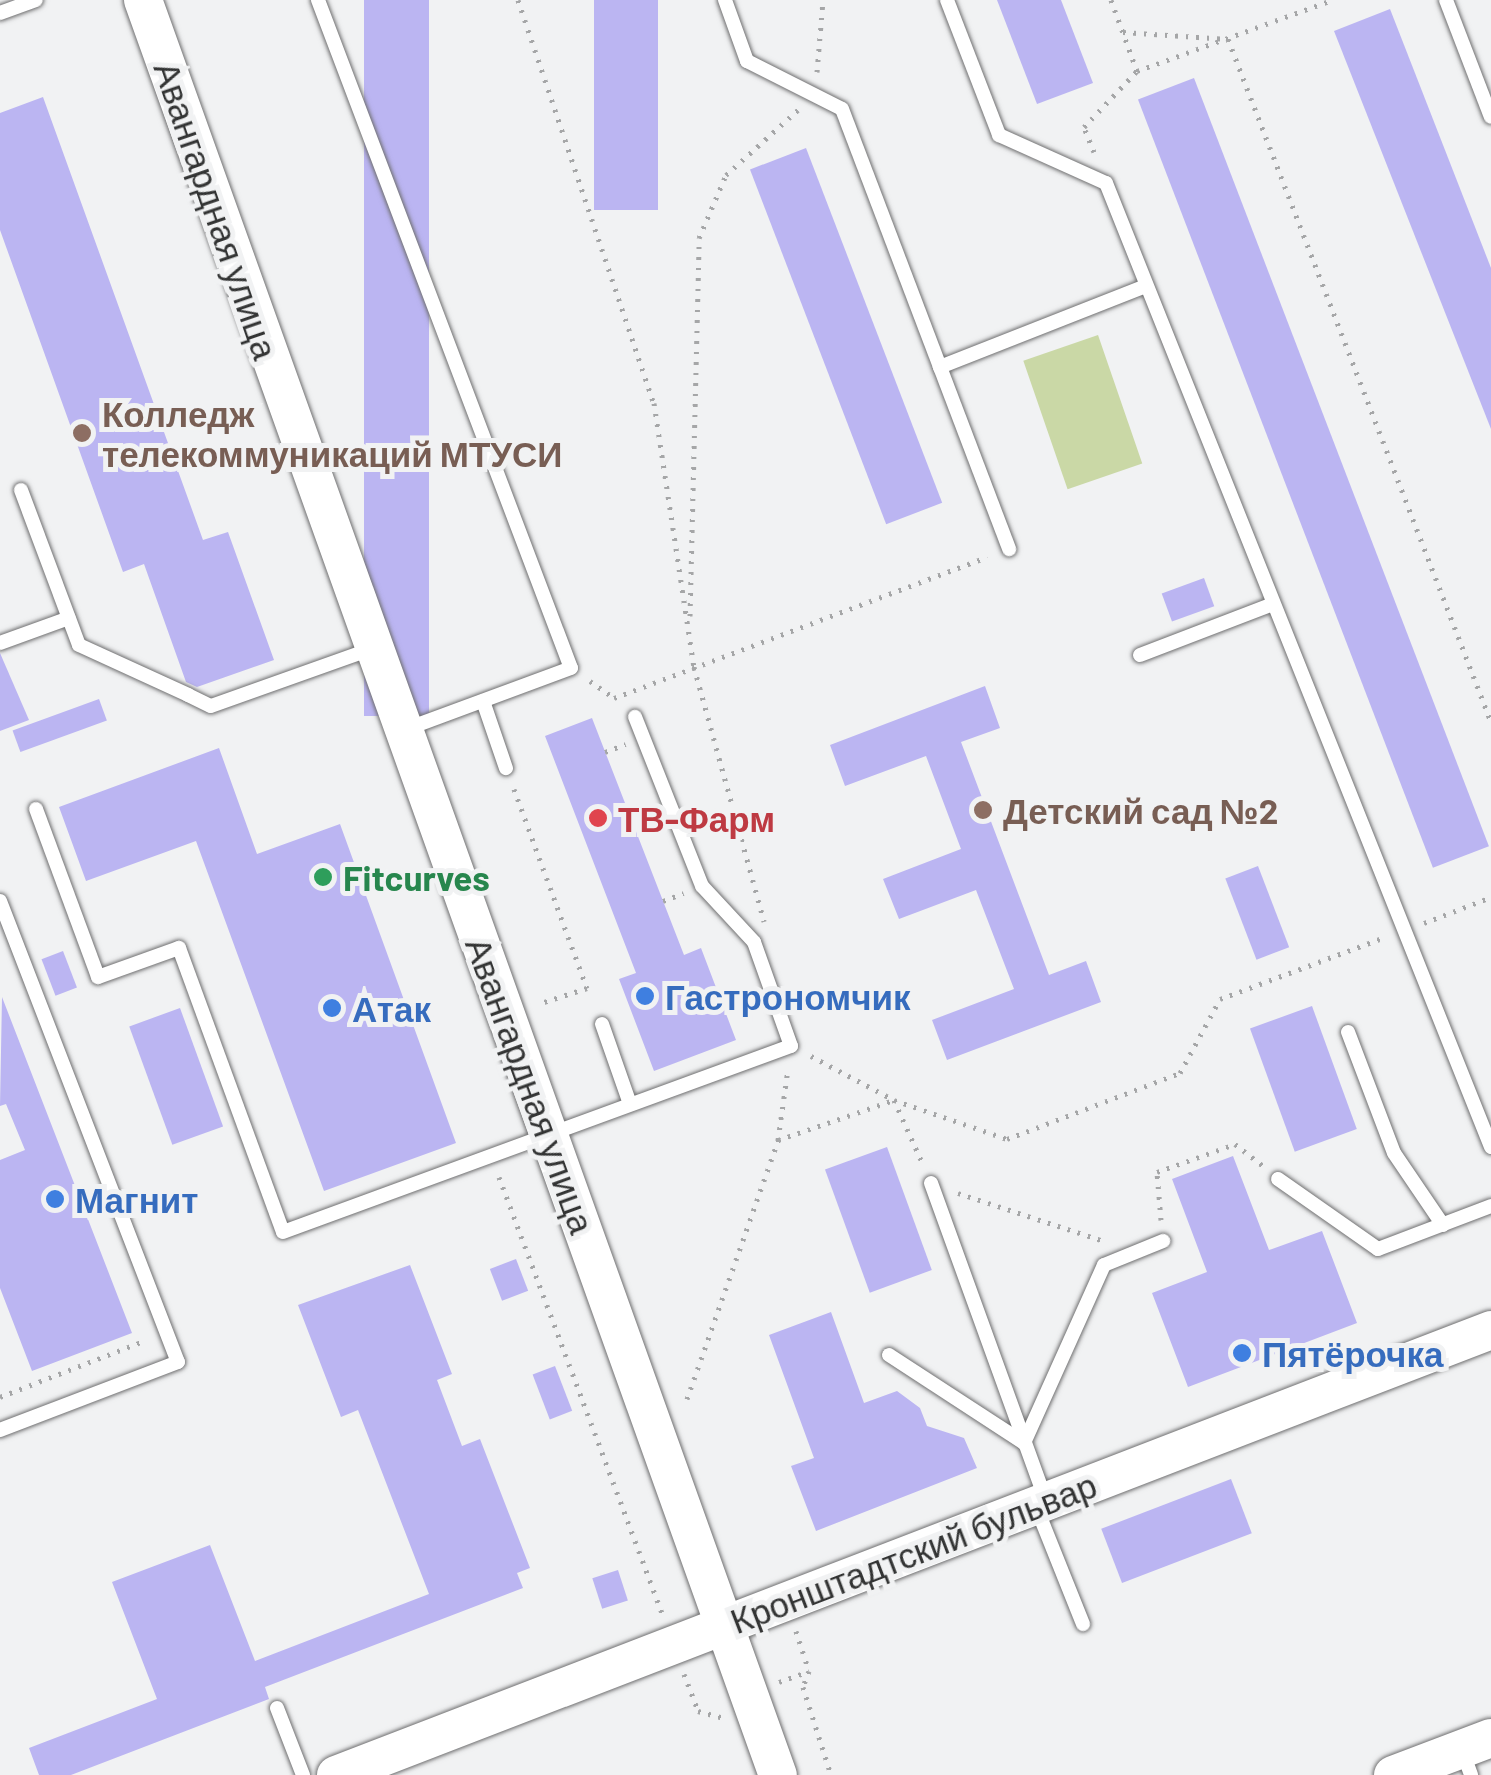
<!DOCTYPE html>
<html>
<head>
<meta charset="utf-8">
<style>
	body { margin:0 }
	#map { position:relative; width:1491px; height:1775px; overflow:hidden; background:#f1f2f3; font-family:Barlow,sans-serif }
	div>[style] { position:absolute }
	.green>* { inset:0; background:#cad8a6; transform-origin:0 0 }
	.building>* { inset:0; background:#bbb5f2; transform-origin:0 0 }
	.path>* { height:5px; margin-top:-2.5px; transform-origin:0; background:repeating-linear-gradient(90deg,#a5a6a7 0 2.5px,transparent 0 10.5px) }
	.roads { filter:drop-shadow(0 0 2px #6f6f70) drop-shadow(0 0 2px #6f6f70) }
	.lane>* { height:14px; margin:-7px; padding:0 7px; transform-origin:7px; border-radius:7px; background:#fff }
	.secondary>* { height:38px; margin:-19px; padding:0 19px; transform-origin:19px; border-radius:19px; background:#fff }
	.dots>* { width:28px; height:28px; translate:-50% -50%; box-sizing:border-box; border:5px solid #f1f2f3; border-radius:50% }
	span { translate:-50% -50%; white-space:nowrap; text-align:center; line-height:1.15; -webkit-text-stroke:10px #f1f2f3; paint-order:stroke }
	.street-label { font-size:35px; color:#333434 }
	.education-label { font-size:35px; color:#785e54; font-weight:700 }
	.left { translate:0 -50%; text-align:left }
	.health-label { font-size:35px; color:#be3a42; font-weight:700 }
	.leisure-label { font-size:35px; color:#27864d; font-weight:700 }
	.shop-label { font-size:35px; color:#366cbe; font-weight:700 }
</style>
</head>
<body>
<div id="map">
	<div class="green">
		<i style="left:1098px;top:335px;width:136px;height:79px;rotate:71deg"></i>
	</div>
	<div class="building">
		<i style="left:364px;top:0;width:65px;height:716px"></i>
		<i style="left:594px;top:0;width:64px;height:210px"></i>
		<i style="clip-path:polygon(997px 0,1061px 0,1093px 83px,1037px 104px)"></i>
		<i style="clip-path:polygon(1390px 9px,1491px 268px,1491px 429px,1334px 31px)"></i>
		<i style="left:1194px;top:78px;width:823px;height:60px;rotate:69deg"></i>
		<i style="clip-path:polygon(43px 97px,203px 540px,228px 532px,274px 660px,197px 687px,186px 682px,144px 564px,123px 572px,0 230px,0 113px)"></i>
		<i style="left:806px;top:148px;width:380px;height:60px;rotate:69deg"></i>
		<i style="left:1204px;top:578px;width:30px;height:45px;rotate:70deg"></i>
		<i style="clip-path:polygon(0 653px,29px 720px,0 731px)"></i>
		<i style="clip-path:polygon(985px 686px,1000px 728px,961px 742px,1049px 975px,1086px 961px,1101px 1002px,947px 1060px,932px 1020px,1014px 989px,976px 890px,899px 919px,883px 879px,961px 849px,926px 756px,845px 786px,830px 745px)"></i>
		<i style="left:99px;top:699px;width:23px;height:92px;rotate:70deg"></i>
		<i style="clip-path:polygon(592px 718px,684px 955px,701px 948px,736px 1040px,654px 1071px,619px 979px,636px 973px,545px 736px)"></i>
		<i style="clip-path:polygon(219px 748px,257px 854px,340px 824px,456px 1143px,324px 1191px,196px 841px,86px 881px,59px 807px)"></i>
		<i style="left:1258px;top:866px;width:87px;height:35px;rotate:69deg"></i>
		<i style="left:63px;top:951px;width:39px;height:23px;rotate:69deg"></i>
		<i style="clip-path:polygon(2px 997px,132px 1333px,32px 1371px,0 1288px,0 1160px,25px 1150px,6px 1104px,0 1106px)"></i>
		<i style="left:1312px;top:1006px;width:131px;height:66px;rotate:70deg"></i>
		<i style="left:180px;top:1008px;width:126px;height:54px;rotate:70deg"></i>
		<i style="left:887px;top:1147px;width:131px;height:66px;rotate:70deg"></i>
		<i style="clip-path:polygon(1233px 1156px,1269px 1250px,1322px 1231px,1357px 1323px,1188px 1387px,1152px 1293px,1207px 1272px,1172px 1179px)"></i>
		<i style="left:516px;top:1259px;width:34px;height:28px;rotate:69deg"></i>
		<i style="clip-path:polygon(410px 1265px,452px 1374px,437px 1380px,462px 1446px,480px 1439px,530px 1568px,517px 1573px,523px 1588px,265px 1687px,269px 1699px,71px 1775px,39px 1775px,29px 1748px,157px 1699px,112px 1582px,210px 1545px,255px 1661px,429px 1594px,358px 1410px,341px 1417px,298px 1305px)"></i>
		<i style="clip-path:polygon(831px 1312px,864px 1403px,897px 1391px,920px 1408px,927px 1426px,964px 1438px,977px 1468px,816px 1531px,791px 1466px,814px 1458px,769px 1335px)"></i>
		<i style="left:555px;top:1366px;width:48px;height:24px;rotate:69deg"></i>
		<i style="left:1231px;top:1479px;width:58px;height:139px;rotate:69deg"></i>
		<i style="left:618px;top:1570px;width:32px;height:27px;rotate:72deg"></i>
	</div>
	<div class="path">
		<i style="left:518px;top:0;width:425px;rotate:71.4deg"></i>
		<i style="left:654px;top:403px;width:267px;rotate:81.4deg"></i>
		<i style="left:694px;top:667px;width:264px;rotate:74.6deg"></i>
		<i style="left:1111px;top:0;width:76px;rotate:69.9deg"></i>
		<i style="left:1123px;top:32px;width:105px;rotate:3.8deg"></i>
		<i style="left:1228px;top:39px;width:732px;rotate:68.94deg"></i>
		<i style="left:817px;top:72px;width:72px;rotate:-85.2deg"></i>
		<i style="left:1094px;top:152px;width:27px;rotate:-112deg"></i>
		<i style="left:1084px;top:127px;width:77px;rotate:-46.6deg"></i>
		<i style="left:1137px;top:71px;width:208px;rotate:-20deg"></i>
		<i style="left:690px;top:616px;width:378px;rotate:-88.6deg"></i>
		<i style="left:699px;top:238px;width:69px;rotate:-66.8deg"></i>
		<i style="left:726px;top:175px;width:97px;rotate:-42.1deg"></i>
		<i style="left:590px;top:681px;width:29px;rotate:35deg"></i>
		<i style="left:614px;top:698px;width:399px;rotate:-20.7deg"></i>
		<i style="left:605px;top:752px;width:22px;rotate:-21deg"></i>
		<i style="left:514px;top:789px;width:212px;rotate:69.9deg"></i>
		<i style="left:587px;top:988px;width:48px;rotate:161.9deg"></i>
		<i style="left:633px;top:824px;width:22px;rotate:-21deg"></i>
		<i style="left:663px;top:901px;width:22px;rotate:-21deg"></i>
		<i style="left:1424px;top:923px;width:72px;rotate:-21.2deg"></i>
		<i style="left:811px;top:1056px;width:94px;rotate:27.9deg"></i>
		<i style="left:894px;top:1100px;width:120px;rotate:19deg"></i>
		<i style="left:1007px;top:1139px;width:185px;rotate:-20.9deg"></i>
		<i style="left:1180px;top:1073px;width:84px;rotate:-61.6deg"></i>
		<i style="left:1220px;top:999px;width:176px;rotate:-20.6deg"></i>
		<i style="left:778px;top:1140px;width:72px;rotate:-82deg"></i>
		<i style="left:499px;top:1177px;width:469px;rotate:69.5deg"></i>
		<i style="left:958px;top:1193px;width:154px;rotate:18.2deg"></i>
		<i style="left:1161px;top:1220px;width:48px;rotate:-94.8deg"></i>
		<i style="left:1157px;top:1172px;width:83px;rotate:-19.7deg"></i>
		<i style="left:1235px;top:1144px;width:37px;rotate:38deg"></i>
		<i style="left:0;top:1397px;width:157px;rotate:-21.3deg"></i>
		<i style="left:687px;top:1399px;width:275px;rotate:-70.6deg"></i>
		<i style="left:778px;top:1140px;width:123px;rotate:-19deg"></i>
		<i style="left:894px;top:1100px;width:68px;rotate:65.7deg"></i>
		<i style="left:796px;top:1631px;width:42px;rotate:72deg"></i>
		<i style="left:809px;top:1671px;width:17px;rotate:111deg"></i>
		<i style="left:803px;top:1687px;width:92px;rotate:72.3deg"></i>
		<i style="left:684px;top:1674px;width:40px;rotate:69deg"></i>
		<i style="left:698px;top:1711px;width:24px;rotate:15deg"></i>
		<i style="left:779px;top:1682px;width:32px;rotate:-20deg"></i>
	</div>
	<div class="roads">
		<div class="lane">
			<i style="left:318px;top:0;width:714px;rotate:69.26deg"></i>
			<i style="left:571px;top:668px;width:176px;rotate:159.7deg"></i>
			<i style="left:725px;top:0;width:65px;rotate:70.2deg"></i>
			<i style="left:747px;top:61px;width:106px;rotate:26.8deg"></i>
			<i style="left:842px;top:109px;width:276px;rotate:69.2deg"></i>
			<i style="left:940px;top:367px;width:221px;rotate:-21.5deg"></i>
			<i style="left:947px;top:0;width:145px;rotate:68.9deg"></i>
			<i style="left:999px;top:135px;width:117px;rotate:24.2deg"></i>
			<i style="left:1106px;top:183px;width:1038px;rotate:68.23deg"></i>
			<i style="left:1446px;top:0;width:125px;rotate:69deg"></i>
			<i style="left:0;top:13px;width:38px;rotate:-20deg"></i>
			<i style="left:940px;top:367px;width:195px;rotate:69.2deg"></i>
			<i style="left:21px;top:490px;width:165px;rotate:69.5deg"></i>
			<i style="left:79px;top:645px;width:120px;rotate:24.6deg"></i>
			<i style="left:188px;top:695px;width:25px;rotate:26deg"></i>
			<i style="left:211px;top:706px;width:170px;rotate:-19.6deg"></i>
			<i style="left:0;top:643px;width:73px;rotate:-19.9deg"></i>
			<i style="left:1140px;top:655px;width:139px;rotate:-21deg"></i>
			<i style="left:483px;top:701px;width:71px;rotate:71.1deg"></i>
			<i style="left:36px;top:809px;width:179px;rotate:69.7deg"></i>
			<i style="left:98px;top:977px;width:86px;rotate:-19.7deg"></i>
			<i style="left:179px;top:948px;width:302px;rotate:69.9deg"></i>
			<i style="left:283px;top:1232px;width:541px;rotate:-20.11deg"></i>
			<i style="left:791px;top:1046px;width:110px;rotate:-109.6deg"></i>
			<i style="left:754px;top:942px;width:76px;rotate:-132.9deg"></i>
			<i style="left:702px;top:886px;width:182px;rotate:-111.6deg"></i>
			<i style="left:0;top:901px;width:494px;rotate:68.9deg"></i>
			<i style="left:178px;top:1362px;width:191px;rotate:159.1deg"></i>
			<i style="left:602px;top:1024px;width:85px;rotate:70.7deg"></i>
			<i style="left:1348px;top:1032px;width:129px;rotate:69.2deg"></i>
			<i style="left:1394px;top:1153px;width:87px;rotate:55.8deg"></i>
			<i style="left:1278px;top:1179px;width:122px;rotate:35deg"></i>
			<i style="left:1378px;top:1249px;width:121px;rotate:-20.8deg"></i>
			<i style="left:931px;top:1183px;width:337px;rotate:70.1deg"></i>
			<i style="left:889px;top:1355px;width:161px;rotate:33.1deg"></i>
			<i style="left:1024px;top:1443px;width:195px;rotate:-65.8deg"></i>
			<i style="left:1104px;top:1265px;width:64px;rotate:-22.1deg"></i>
			<i style="left:1037px;top:1509px;width:124px;rotate:68.2deg"></i>
			<i style="left:277px;top:1708px;width:72px;rotate:68.8deg"></i>
			<i style="left:1462px;top:1750px;width:27px;rotate:70deg"></i>
		</div>
		<div class="secondary">
			<i style="left:143px;top:0;width:1885px;rotate:70.32deg"></i>
			<i style="left:336px;top:1775px;width:1238px;rotate:-21.07deg"></i>
			<i style="left:1393px;top:1775px;width:105px;rotate:-20.7deg"></i>
		</div>
	</div>
	<div class="dots">
		<i style="left:82px;top:433px;background:#8d6e63"></i>
		<i style="left:983px;top:810px;background:#8d6e63"></i>
		<i style="left:598px;top:818px;background:#e0444e"></i>
		<i style="left:323px;top:877px;background:#2e9e5b"></i>
		<i style="left:645px;top:996px;background:#3f7fe0"></i>
		<i style="left:332px;top:1008px;background:#3f7fe0"></i>
		<i style="left:55px;top:1199px;background:#3f7fe0"></i>
		<i style="left:1242px;top:1353px;background:#3f7fe0"></i>
	</div>
	<div class="street-label">
		<span style="left:217px;top:210px;rotate:71deg">Авангардная улица</span>
		<span style="left:531px;top:1085px;rotate:70deg">Авангардная улица</span>
		<span style="left:913px;top:1552px;rotate:-21deg">Кронштадтский бульвар</span>
	</div>
	<div class="education-label">
		<span class="left" style="left:102px;top:433px">Колледж<br>телекоммуникаций МТУСИ</span>
		<span class="left" style="left:1003px;top:810px">Детский сад №2</span>
	</div>
	<div class="health-label">
		<span class="left" style="left:618px;top:818px">ТВ-Фарм</span>
	</div>
	<div class="leisure-label">
		<span class="left" style="left:343px;top:877px">Fitcurves</span>
	</div>
	<div class="shop-label">
		<span class="left" style="left:665px;top:996px">Гастрономчик</span>
		<span class="left" style="left:352px;top:1008px">Атак</span>
		<span class="left" style="left:75px;top:1199px">Магнит</span>
		<span class="left" style="left:1262px;top:1353px">Пятёрочка</span>
	</div>
</div>
</body>
</html>
